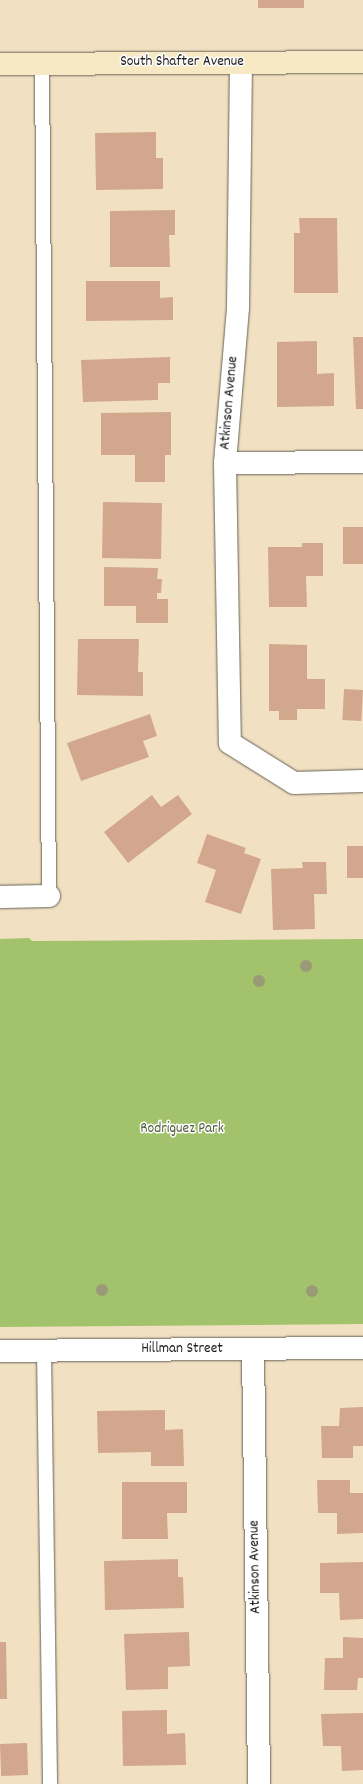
<!DOCTYPE html>
<html>
<head>
<meta charset="utf-8">
<style>
	body { margin:0 }
	#map { position:relative; width:363px; height:1784px; overflow:hidden; background:#f1e1c2; font-family:Dekko,sans-serif }
	div>[style] { position:absolute }
	.green>* { inset:0; background:#a2c36b }
	.building>* { inset:0; background:#d2a78e; transform-origin:0 0 }
	.roads { filter:drop-shadow(0 0 1px #676156) drop-shadow(0 0 1px #676156) }
	.service>* { height:14px; margin:-7px; padding:0 7px; transform-origin:7px; border-radius:7px; background:#fff }
	.minor>* { height:22px; margin:-11px; padding:0 11px; transform-origin:11px; border-radius:11px; background:#fff }
	.secondary>* { height:22px; margin:-11px; padding:0 11px; transform-origin:11px; border-radius:11px; background:#f6e9c3 }
	.trees>* { width:12px; height:12px; margin:-6px; border-radius:50%; background:#9a9a78 }
	span { translate:-50% -50%; white-space:nowrap; text-align:center; line-height:1.15; -webkit-text-stroke:3px #fff; paint-order:stroke }
	.street-label { font-size:15px; color:#1c1c1c }
	.park-label { font-size:15px; color:#525f3c }
</style>
</head>
<body>
<div id="map">
	<div class="green">
		<i style="clip-path:polygon(29px 938px,32px 941px,363px 939px,363px 1324px,0 1327px,0 939px)"></i>
	</div>
	<div class="building">
		<i style="left:258px;top:0;width:46px;height:8px"></i>
		<i style="clip-path:polygon(156px 132px,156px 158px,163px 158px,163px 189px,96px 190px,95px 133px)"></i>
		<i style="clip-path:polygon(175px 210px,175px 235px,169px 235px,170px 267px,110px 267px,110px 211px)"></i>
		<i style="clip-path:polygon(299px 218px,337px 218px,338px 293px,294px 293px,294px 233px,300px 233px)"></i>
		<i style="clip-path:polygon(86px 281px,160px 281px,160px 298px,173px 297px,173px 320px,86px 321px)"></i>
		<i style="clip-path:polygon(353px 337px,363px 337px,363px 409px,356px 409px)"></i>
		<i style="clip-path:polygon(317px 341px,317px 374px,334px 373px,334px 406px,277px 407px,277px 342px)"></i>
		<i style="clip-path:polygon(170px 357px,170px 383px,158px 383px,158px 400px,83px 402px,81px 360px)"></i>
		<i style="clip-path:polygon(171px 412px,171px 455px,165px 455px,165px 482px,135px 482px,135px 455px,101px 455px,101px 413px)"></i>
		<i style="left:103px;top:502px;width:59px;height:56px;rotate:1deg"></i>
		<i style="left:363px;top:527px;width:37px;height:20px;rotate:90deg"></i>
		<i style="clip-path:polygon(302px 543px,323px 543px,323px 576px,306px 576px,307px 607px,269px 607px,268px 547px,302px 547px)"></i>
		<i style="clip-path:polygon(104px 567px,158px 568px,157px 579px,162px 579px,161px 593px,157px 593px,157px 599px,168px 599px,168px 623px,136px 623px,136px 606px,104px 606px)"></i>
		<i style="clip-path:polygon(78px 639px,139px 639px,138px 672px,143px 672px,143px 696px,77px 695px)"></i>
		<i style="clip-path:polygon(269px 644px,307px 645px,307px 679px,325px 679px,325px 709px,297px 709px,297px 720px,279px 720px,279px 711px,269px 711px)"></i>
		<i style="left:344px;top:689px;width:19px;height:31px;rotate:3deg"></i>
		<i style="clip-path:polygon(150px 714px,157px 736px,143px 741px,149px 757px,81px 781px,67px 743px)"></i>
		<i style="clip-path:polygon(152px 795px,161px 807px,178px 795px,192px 814px,128px 863px,104px 832px)"></i>
		<i style="clip-path:polygon(207px 834px,246px 848px,244px 853px,261px 859px,241px 914px,205px 902px,216px 870px,197px 863px)"></i>
		<i style="left:347px;top:846px;width:16px;height:32px"></i>
		<i style="clip-path:polygon(302px 862px,326px 862px,327px 894px,314px 894px,315px 929px,273px 930px,271px 869px,303px 868px)"></i>
		<i style="clip-path:polygon(363px 1407px,363px 1446px,353px 1446px,353px 1458px,322px 1458px,321px 1426px,339px 1426px,340px 1408px)"></i>
		<i style="clip-path:polygon(165px 1410px,165px 1430px,183px 1429px,184px 1466px,151px 1466px,151px 1452px,98px 1453px,97px 1411px)"></i>
		<i style="clip-path:polygon(317px 1480px,350px 1480px,350px 1493px,363px 1493px,363px 1533px,337px 1534px,337px 1513px,318px 1513px)"></i>
		<i style="clip-path:polygon(122px 1482px,187px 1482px,187px 1513px,167px 1513px,168px 1539px,122px 1539px)"></i>
		<i style="clip-path:polygon(178px 1559px,178px 1577px,183px 1577px,184px 1608px,105px 1610px,104px 1561px)"></i>
		<i style="clip-path:polygon(363px 1562px,363px 1619px,340px 1620px,339px 1593px,320px 1593px,320px 1563px)"></i>
		<i style="clip-path:polygon(189px 1632px,190px 1666px,168px 1667px,168px 1689px,126px 1690px,124px 1634px)"></i>
		<i style="clip-path:polygon(343px 1637px,363px 1638px,363px 1678px,358px 1678px,357px 1690px,324px 1690px,325px 1658px,343px 1658px)"></i>
		<i style="clip-path:polygon(0 1642px,6px 1642px,7px 1699px,0 1699px)"></i>
		<i style="clip-path:polygon(167px 1710px,167px 1734px,185px 1733px,186px 1765px,123px 1766px,122px 1711px)"></i>
		<i style="clip-path:polygon(363px 1713px,363px 1770px,342px 1771px,341px 1746px,323px 1746px,321px 1714px)"></i>
		<i style="left:27px;top:1743px;width:32px;height:27px;rotate:88deg"></i>
	</div>
	<div class="roads">
		<div class="service">
			<i style="left:42px;top:64px;width:832px;rotate:89.52deg"></i>
			<i style="left:44px;top:1351px;width:433px;rotate:89.2deg"></i>
		</div>
		<div class="minor">
			<i style="left:241px;top:63px;width:245px;rotate:90.7deg"></i>
			<i style="left:238px;top:308px;width:156px;rotate:94.8deg"></i>
			<i style="left:225px;top:463px;width:280px;rotate:89deg"></i>
			<i style="left:230px;top:743px;width:75px;rotate:32deg"></i>
			<i style="left:294px;top:783px;width:69px;rotate:-1.7deg"></i>
			<i style="left:225px;top:463px;width:138px;rotate:-0.4deg"></i>
			<i style="left:0;top:897px;width:49px;rotate:-1.2deg"></i>
			<i style="left:253px;top:1349px;width:435px;rotate:89.2deg"></i>
			<i style="left:0;top:1351px;width:363px;rotate:-0.5deg"></i>
		</div>
		<div class="secondary">
			<i style="left:0;top:64px;width:363px;rotate:-0.3deg"></i>
		</div>
	</div>
	<div class="trees">
		<i style="left:306px;top:966px"></i>
		<i style="left:259px;top:981px"></i>
		<i style="left:102px;top:1290px"></i>
		<i style="left:312px;top:1291px"></i>
	</div>
	<div class="street-label">
		<span style="left:182px;top:63px">South Shafter Avenue</span>
		<span style="left:230px;top:403px;rotate:-85deg">Atkinson Avenue</span>
		<span style="left:182px;top:1350px">Hillman Street</span>
		<span style="left:256px;top:1567px;rotate:-91deg">Atkinson Avenue</span>
	</div>
	<div class="park-label">
		<span style="left:182px;top:1130px">Rodriguez Park</span>
	</div>
</div>
</body>
</html>
